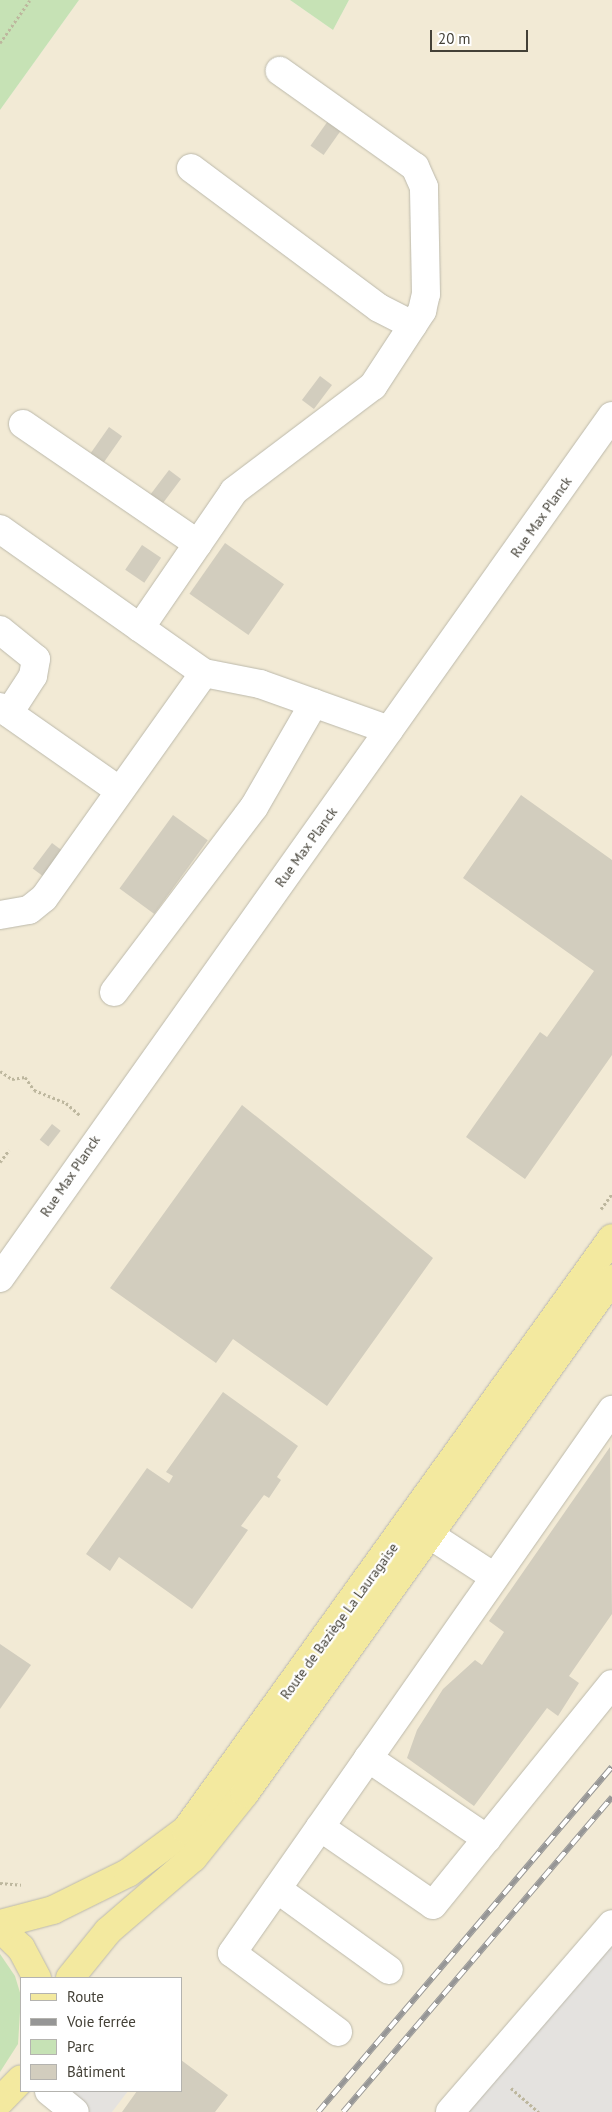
<!DOCTYPE html>
<html>
<head>
<meta charset="utf-8">
<style>
	body { margin:0 }
	#map { position:relative; width:612px; height:2112px; overflow:hidden; background:#f2f0e8; font-family:"PT Sans",sans-serif }
	div>[style] { position:absolute }
	.commercial>* { inset:0; background:#f2ead5 }
	.green>* { inset:0; background:#c6e2b5 }
	.parking>* { inset:0; background:#e4e2df }
	.building>* { inset:0; background:#d2cdbe; transform-origin:0 0 }
	.path>* { height:3px; margin-top:-1.5px; transform-origin:0; background:repeating-linear-gradient(90deg,#bdb79e 0 2.5px,transparent 0 5px) }
	.roads { filter:drop-shadow(0 0 1px #bcb9ab) drop-shadow(0 0 1px #bcb9ab) }
	.minor>* { height:28px; margin:-14px; padding:0 14px; transform-origin:14px; border-radius:14px; background:#fff }
	.major>* { height:28px; margin:-14px; padding:0 14px; transform-origin:14px; border-radius:14px; background:#f3e99f }
	.rail>* { height:5.5px; margin-top:-2.75px; transform-origin:0; background:repeating-linear-gradient(90deg,#fff 0 11px,#969696 0 22px); box-sizing:border-box; border-block:1px solid #969696 }
	span { translate:-50% -50%; white-space:nowrap; text-align:center; line-height:1.15; -webkit-text-stroke:4.5px #fff; paint-order:stroke }
	.street-label { font-size:14px; color:#444137 }
	.legend { position:absolute; left:20px; top:1977px; width:162px; height:115px; box-sizing:border-box; background:#fff; border:1px solid #b4b3af; margin:0; padding:6px 9px; list-style:none; font-size:15px; color:#444137 }
	.legend li { display:flex; align-items:center; gap:10px; height:25px }
	.legend b { width:25px; border:1px solid #b4b3af }
	.scale { position:absolute; left:430px; top:30px; width:98px; height:22px; box-sizing:border-box; border:2px solid #444137; border-top:0; padding-left:6px; font-size:15px; line-height:18px; white-space:nowrap; color:#444137; -webkit-text-stroke:4px #fff; paint-order:stroke }
</style>
</head>
<body>
<div id="map">
	<div class="commercial">
		<i style="clip-path:polygon(evenodd,79px 0,290px 0,333px 30px,349px 0,612px 0,612px 2112px,0 2112px,0 110px,79px 0,21px 1978px,181px 1978px,181px 2091px,21px 2091px,21px 1978px)"></i>
	</div>
	<div class="green">
		<i style="clip-path:polygon(0 0,79px 0,0 110px)"></i>
		<i style="clip-path:polygon(290px 0,349px 0,333px 30px)"></i>
		<i style="clip-path:polygon(0 1954px,15px 1976px,21px 1996px,18px 2044px,0 2072px)"></i>
	</div>
	<div class="parking">
		<i style="clip-path:polygon(612px 1942px,612px 2112px,468px 2112px)"></i>
		<i style="clip-path:polygon(69px 2091px,128px 2091px,112px 2112px,54px 2112px)"></i>
	</div>
	<div class="building">
		<i style="left:330px;top:118px;width:16px;height:34px;rotate:35deg"></i>
		<i style="left:320px;top:376px;width:15px;height:30px;rotate:37deg"></i>
		<i style="left:109px;top:427px;width:16px;height:33px;rotate:35deg"></i>
		<i style="left:169px;top:470px;width:15px;height:33px;rotate:37deg"></i>
		<i style="left:225px;top:543px;width:72px;height:62px;rotate:35deg"></i>
		<i style="left:142px;top:545px;width:23px;height:30px;rotate:34deg"></i>
		<i style="clip-path:polygon(521px 795px,612px 860px,612px 1055px,525px 1179px,466px 1137px,540px 1032px,547px 1037px,594px 971px,463px 878px)"></i>
		<i style="left:173px;top:815px;width:43px;height:91px;rotate:36deg"></i>
		<i style="left:52px;top:843px;width:15px;height:32px;rotate:37deg"></i>
		<i style="clip-path:polygon(242px 1105px,433px 1258px,327px 1406px,233px 1339px,216px 1363px,110px 1288px)"></i>
		<i style="left:52px;top:1124px;width:11px;height:20px;rotate:38deg"></i>
		<i style="clip-path:polygon(223px 1392px,298px 1446px,277px 1477px,281px 1480px,269px 1498px,264px 1495px,241px 1526px,248px 1530px,192px 1609px,119px 1557px,110px 1571px,86px 1554px,147px 1468px,169px 1483px,173px 1476px,166px 1472px)"></i>
		<i style="clip-path:polygon(610px 1447px,612px 1614px,569px 1676px,579px 1683px,558px 1716px,547px 1708px,474px 1806px,407px 1758px,417px 1730px,443px 1689px,475px 1660px,482px 1665px,504px 1632px,489px 1621px)"></i>
		<i style="clip-path:polygon(0 1644px,31px 1665px,0 1709px)"></i>
		<i style="clip-path:polygon(181px 2060px,228px 2095px,215px 2112px,122px 2112px,137px 2091px,181px 2091px)"></i>
	</div>
	<div class="path">
		<i style="left:0;top:43px;width:52px;rotate:-55.1deg"></i>
		<i style="left:0;top:1071px;width:14px;rotate:34deg"></i>
		<i style="left:12px;top:1079px;width:13px;rotate:-9deg"></i>
		<i style="left:25px;top:1077px;width:16px;rotate:55deg"></i>
		<i style="left:34px;top:1090px;width:35px;rotate:22deg"></i>
		<i style="left:66px;top:1103px;width:18px;rotate:41deg"></i>
		<i style="left:0;top:1162px;width:15px;rotate:-53deg"></i>
		<i style="left:601px;top:1209px;width:19px;rotate:-54deg"></i>
		<i style="left:0;top:1883px;width:21px;rotate:5deg"></i>
		<i style="left:511px;top:2088px;width:37px;rotate:41deg"></i>
	</div>
	<div class="roads">
		<div class="minor">
			<i style="left:191px;top:168px;width:234px;rotate:36.7deg"></i>
			<i style="left:379px;top:308px;width:38px;rotate:27deg"></i>
			<i style="left:23px;top:424px;width:212px;rotate:34.4deg"></i>
			<i style="left:0;top:529px;width:250px;rotate:35.2deg"></i>
			<i style="left:204px;top:673px;width:57px;rotate:11.1deg"></i>
			<i style="left:260px;top:684px;width:137px;rotate:19.6deg"></i>
			<i style="left:140px;top:628px;width:166px;rotate:-55.5deg"></i>
			<i style="left:234px;top:491px;width:174px;rotate:-37.1deg"></i>
			<i style="left:373px;top:386px;width:90px;rotate:-56.8deg"></i>
			<i style="left:422px;top:311px;width:17px;rotate:-77deg"></i>
			<i style="left:426px;top:294px;width:107px;rotate:-91.1deg"></i>
			<i style="left:424px;top:187px;width:22px;rotate:-114deg"></i>
			<i style="left:415px;top:167px;width:166px;rotate:-144.6deg"></i>
			<i style="left:0;top:630px;width:46px;rotate:38.9deg"></i>
			<i style="left:36px;top:659px;width:17px;rotate:100deg"></i>
			<i style="left:33px;top:676px;width:44px;rotate:123deg"></i>
			<i style="left:0;top:707px;width:146px;rotate:35deg"></i>
			<i style="left:0;top:915px;width:29px;rotate:-10deg"></i>
			<i style="left:29px;top:910px;width:19px;rotate:-39deg"></i>
			<i style="left:44px;top:898px;width:276px;rotate:-54.6deg"></i>
			<i style="left:114px;top:992px;width:232px;rotate:-52.9deg"></i>
			<i style="left:254px;top:807px;width:120px;rotate:-60deg"></i>
			<i style="left:0;top:1278px;width:1057px;rotate:-54.63deg"></i>
			<i style="left:430px;top:1535px;width:75px;rotate:33.1deg"></i>
			<i style="left:368px;top:1758px;width:144px;rotate:34.2deg"></i>
			<i style="left:320px;top:1827px;width:137px;rotate:34.6deg"></i>
			<i style="left:433px;top:1905px;width:284px;rotate:-51deg"></i>
			<i style="left:277px;top:1889px;width:138px;rotate:35.9deg"></i>
			<i style="left:338px;top:2032px;width:132px;rotate:-143.3deg"></i>
			<i style="left:232px;top:1953px;width:663px;rotate:-55.02deg"></i>
			<i style="left:49px;top:2091px;width:33px;rotate:39deg"></i>
			<i style="left:450px;top:2112px;width:248px;rotate:-49.2deg"></i>
		</div>
		<div class="major">
			<i style="left:0;top:1924px;width:55px;rotate:-14.8deg"></i>
			<i style="left:53px;top:1910px;width:84px;rotate:-26.3deg"></i>
			<i style="left:128px;top:1873px;width:72px;rotate:-36.6deg"></i>
			<i style="left:186px;top:1830px;width:729px;rotate:-54.26deg"></i>
			<i style="left:0;top:1928px;width:29px;rotate:44deg"></i>
			<i style="left:21px;top:1948px;width:34px;rotate:62deg"></i>
			<i style="left:70px;top:1978px;width:60px;rotate:-51deg"></i>
			<i style="left:108px;top:1931px;width:112px;rotate:-40.7deg"></i>
			<i style="left:193px;top:1858px;width:83px;rotate:-51.3deg"></i>
			<i style="left:245px;top:1793px;width:632px;rotate:-54.47deg"></i>
			<i style="left:0;top:2101px;width:30px;rotate:-46deg"></i>
		</div>
	</div>
	<div class="rail">
		<i style="left:318px;top:2112px;width:453px;rotate:-49.6deg"></i>
		<i style="left:343px;top:2112px;width:414px;rotate:-49.5deg"></i>
	</div>
	<div class="street-label">
		<span style="left:541px;top:517px;rotate:-55deg">Rue Max Planck</span>
		<span style="left:306px;top:847px;rotate:-54deg">Rue Max Planck</span>
		<span style="left:70px;top:1176px;rotate:-56deg">Rue Max Planck</span>
		<span style="left:339px;top:1621px;rotate:-54deg">Route de Baziège La Lauragaise</span>
	</div>
	<ul class="legend">
	<li><b style="height:6px;background:#f3e99f"></b>Route</li>
	<li><b style="height:6px;background:#969696"></b>Voie ferrée</li>
	<li><b style="height:14px;background:#c6e2b5"></b>Parc</li>
	<li><b style="height:14px;background:#d2cdbe"></b>Bâtiment</li>
	</ul>
	<div class="scale">20 m</div>
</div>
</body>
</html>
